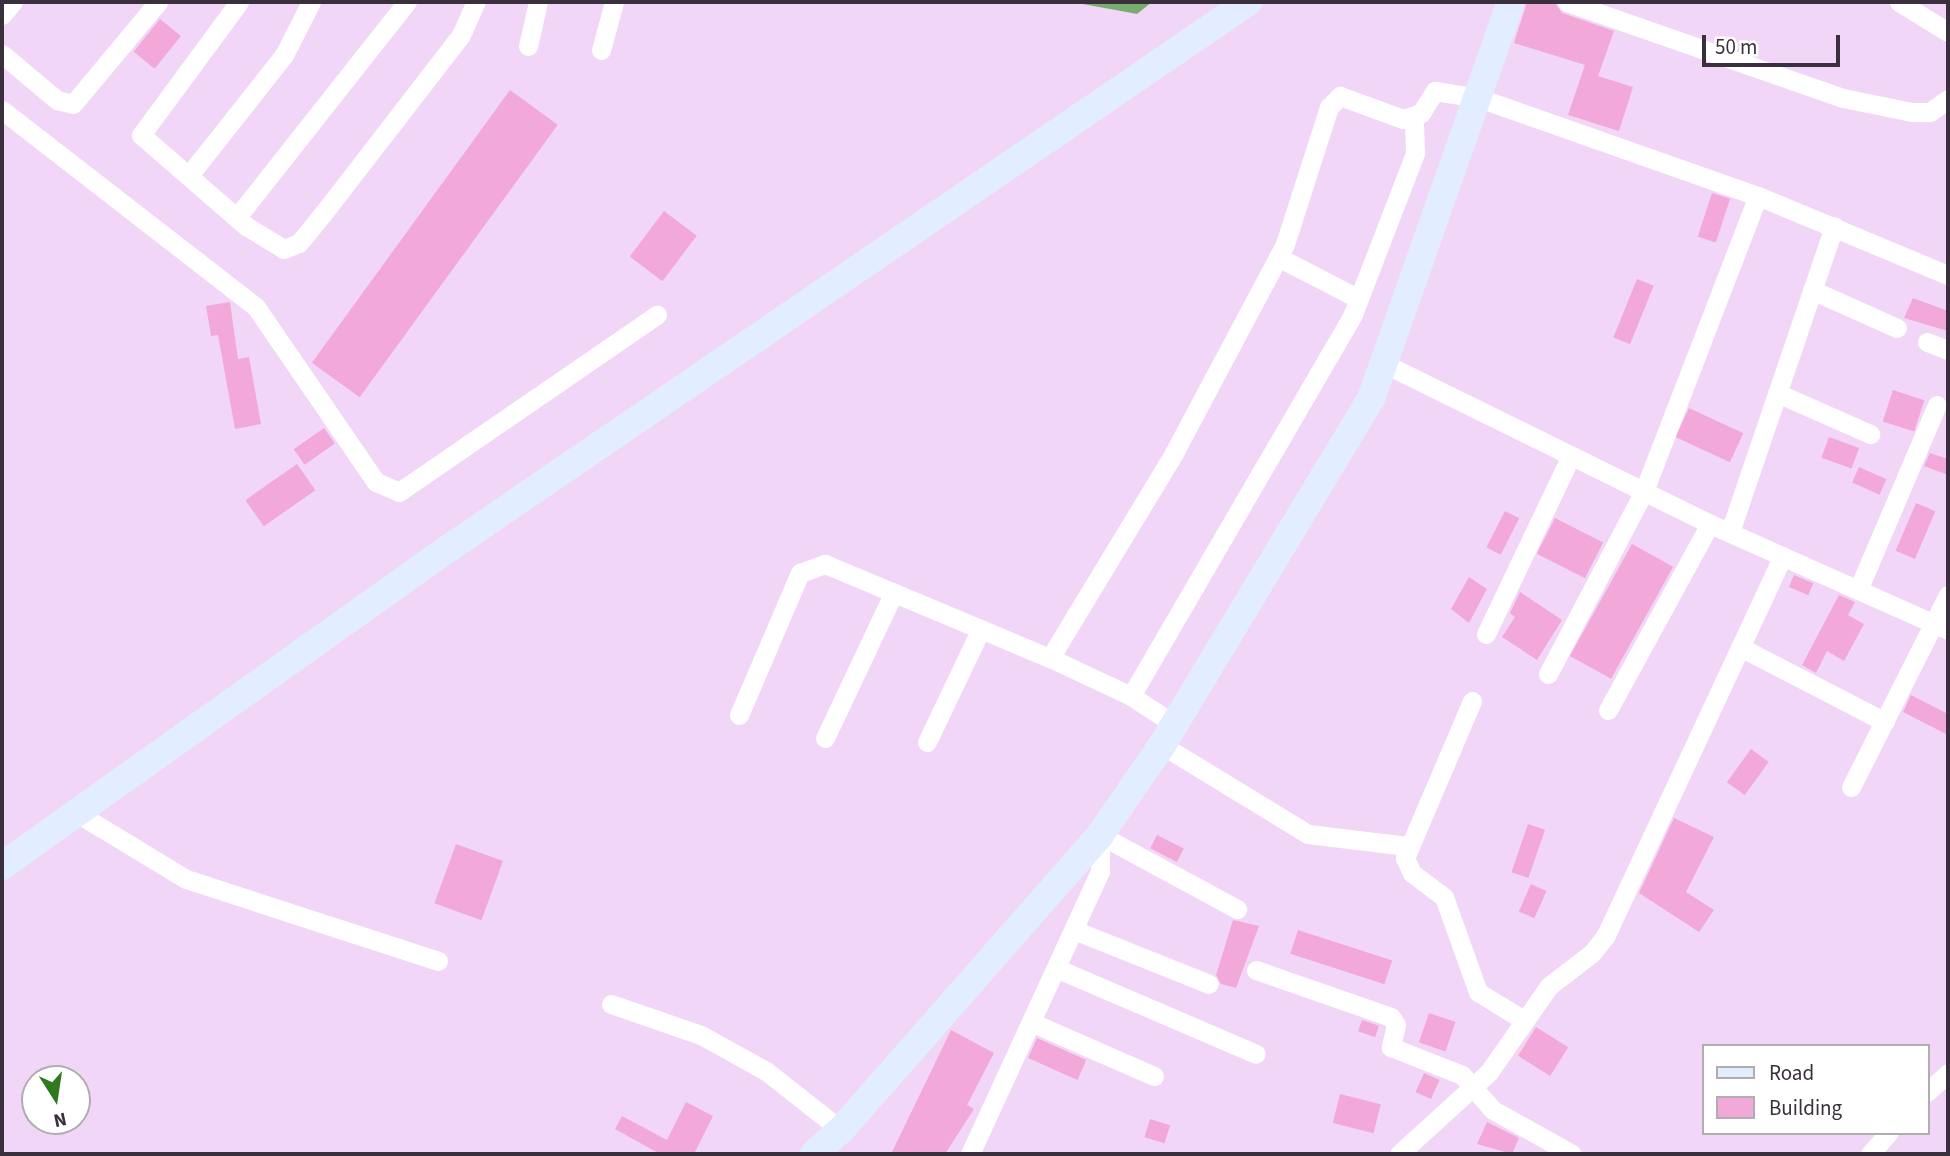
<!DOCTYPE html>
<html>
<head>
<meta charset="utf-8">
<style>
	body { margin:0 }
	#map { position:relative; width:1950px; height:1156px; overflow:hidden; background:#f2d6f8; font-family:"Source Sans 3",sans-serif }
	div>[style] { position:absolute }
	.water>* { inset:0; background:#78ad6d }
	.building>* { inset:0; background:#f2a8d9; transform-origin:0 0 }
	.street>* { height:19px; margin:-9.5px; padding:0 9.5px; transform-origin:9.5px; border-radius:9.5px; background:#fff }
	.secondary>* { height:28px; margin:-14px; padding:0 14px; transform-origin:14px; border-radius:14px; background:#e2edff }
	span { translate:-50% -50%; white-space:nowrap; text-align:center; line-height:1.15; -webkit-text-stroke:6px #fff; paint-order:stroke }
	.frame { position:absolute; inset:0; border:4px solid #3a2f3c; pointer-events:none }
	.legend { position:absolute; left:1702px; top:1044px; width:228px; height:91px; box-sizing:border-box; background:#fff; border:2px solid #b0acb1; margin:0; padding:9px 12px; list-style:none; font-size:21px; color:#3a2f3c }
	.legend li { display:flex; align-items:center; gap:14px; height:35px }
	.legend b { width:35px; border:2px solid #b0acb1 }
	.north { position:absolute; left:21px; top:1065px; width:70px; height:70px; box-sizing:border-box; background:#fff; border:2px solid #b0acb1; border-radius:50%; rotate:168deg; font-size:19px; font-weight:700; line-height:28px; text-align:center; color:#3a2f3c }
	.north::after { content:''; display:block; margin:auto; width:24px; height:32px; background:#30791f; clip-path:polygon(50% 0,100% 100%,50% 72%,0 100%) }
	.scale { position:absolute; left:1702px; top:35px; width:138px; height:32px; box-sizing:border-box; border:4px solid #3a2f3c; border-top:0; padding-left:9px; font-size:21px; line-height:24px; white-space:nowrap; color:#3a2f3c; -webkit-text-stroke:5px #fff; paint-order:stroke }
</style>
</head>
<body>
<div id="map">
	<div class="water">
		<i style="clip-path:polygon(1072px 2px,1152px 2px,1137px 14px)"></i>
	</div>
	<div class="building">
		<i style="clip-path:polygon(1527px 2px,1555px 3px,1562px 13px,1614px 31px,1598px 76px,1633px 87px,1619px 131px,1568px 115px,1585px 65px,1514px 43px)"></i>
		<i style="left:160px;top:19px;width:27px;height:42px;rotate:39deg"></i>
		<i style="left:510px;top:90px;width:59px;height:337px;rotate:36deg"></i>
		<i style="left:1712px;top:193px;width:19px;height:46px;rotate:18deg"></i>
		<i style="left:664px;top:211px;width:41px;height:57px;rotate:37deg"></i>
		<i style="left:1637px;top:279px;width:18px;height:63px;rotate:22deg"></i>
		<i style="clip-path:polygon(1913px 298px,1948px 311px,1948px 331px,1904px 318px)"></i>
		<i style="clip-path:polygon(230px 302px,238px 359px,249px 357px,261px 424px,235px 429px,218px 335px,211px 336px,206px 306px)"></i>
		<i style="left:1893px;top:390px;width:33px;height:33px;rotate:18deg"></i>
		<i style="left:1689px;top:408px;width:60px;height:32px;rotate:25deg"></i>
		<i style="left:324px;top:428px;width:19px;height:37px;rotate:55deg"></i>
		<i style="left:1829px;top:437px;width:32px;height:22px;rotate:20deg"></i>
		<i style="clip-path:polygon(1930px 453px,1948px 459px,1948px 475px,1924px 466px)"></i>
		<i style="left:297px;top:464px;width:32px;height:63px;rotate:55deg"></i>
		<i style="left:1859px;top:467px;width:30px;height:17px;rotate:24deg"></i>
		<i style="left:1916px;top:503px;width:21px;height:52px;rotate:23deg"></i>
		<i style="left:1505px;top:511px;width:16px;height:41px;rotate:27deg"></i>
		<i style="left:1555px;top:518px;width:54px;height:40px;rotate:27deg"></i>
		<i style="left:1632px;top:544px;width:47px;height:128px;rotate:29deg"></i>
		<i style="left:1794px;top:575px;width:21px;height:13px;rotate:23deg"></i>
		<i style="clip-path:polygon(1469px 577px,1487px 589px,1469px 623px,1451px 609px)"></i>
		<i style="clip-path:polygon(1520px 592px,1562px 620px,1537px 660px,1502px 637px,1515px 617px,1510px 613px)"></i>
		<i style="clip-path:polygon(1839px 595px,1855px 602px,1848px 615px,1864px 624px,1844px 661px,1827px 651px,1816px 673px,1802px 665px)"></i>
		<i style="clip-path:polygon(1911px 695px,1948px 714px,1948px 735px,1903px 712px)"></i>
		<i style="left:1751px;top:749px;width:22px;height:41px;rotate:36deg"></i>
		<i style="clip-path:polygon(1674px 818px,1714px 837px,1686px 892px,1714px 910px,1699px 932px,1639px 893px)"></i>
		<i style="left:1528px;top:824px;width:18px;height:51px;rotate:19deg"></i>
		<i style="left:1157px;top:835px;width:30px;height:15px;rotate:27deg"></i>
		<i style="left:456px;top:844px;width:50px;height:63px;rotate:20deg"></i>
		<i style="left:1531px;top:884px;width:17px;height:30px;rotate:24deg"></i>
		<i style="clip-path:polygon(1233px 920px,1259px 926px,1236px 988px,1221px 984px,1216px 975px)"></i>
		<i style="left:1298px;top:930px;width:99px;height:25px;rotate:18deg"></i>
		<i style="left:1429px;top:1013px;width:28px;height:31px;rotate:19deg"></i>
		<i style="left:1362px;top:1020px;width:18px;height:12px;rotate:19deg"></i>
		<i style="left:1536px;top:1027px;width:38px;height:34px;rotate:32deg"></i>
		<i style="clip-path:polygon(951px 1030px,994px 1053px,967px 1105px,974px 1109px,945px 1154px,891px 1154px)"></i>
		<i style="left:1037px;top:1038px;width:54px;height:22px;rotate:24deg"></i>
		<i style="left:1424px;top:1073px;width:17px;height:21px;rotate:24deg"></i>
		<i style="left:1340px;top:1094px;width:42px;height:30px;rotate:14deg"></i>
		<i style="clip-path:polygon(686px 1102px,713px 1116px,694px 1154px,660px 1154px,615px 1129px,622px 1116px,667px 1140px)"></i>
		<i style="left:1150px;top:1119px;width:21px;height:19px;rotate:17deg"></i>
		<i style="clip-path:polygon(1487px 1122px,1519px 1138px,1512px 1154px,1477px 1144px)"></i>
	</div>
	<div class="street">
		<i style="left:239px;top:2px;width:165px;rotate:126.4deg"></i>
		<i style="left:141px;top:135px;width:139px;rotate:40.9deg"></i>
		<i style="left:246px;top:226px;width:44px;rotate:31.2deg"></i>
		<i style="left:284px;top:249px;width:16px;rotate:-22deg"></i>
		<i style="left:299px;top:243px;width:41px;rotate:-50.9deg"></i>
		<i style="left:325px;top:211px;width:222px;rotate:-52.3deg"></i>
		<i style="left:461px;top:35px;width:36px;rotate:-66deg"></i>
		<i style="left:1567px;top:2px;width:292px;rotate:19.2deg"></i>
		<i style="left:1843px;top:98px;width:70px;rotate:11.5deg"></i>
		<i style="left:1912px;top:112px;width:18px"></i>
		<i style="left:1930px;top:112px;width:22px;rotate:-36deg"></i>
		<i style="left:1899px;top:2px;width:57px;rotate:31.5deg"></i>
		<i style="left:2px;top:15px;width:17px;rotate:-50deg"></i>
		<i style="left:528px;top:46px;width:45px;rotate:-77.2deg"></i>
		<i style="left:601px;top:50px;width:50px;rotate:-74.8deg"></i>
		<i style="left:2px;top:54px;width:72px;rotate:39.9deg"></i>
		<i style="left:57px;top:100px;width:16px;rotate:14deg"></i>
		<i style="left:73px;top:104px;width:133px;rotate:-50.2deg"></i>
		<i style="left:2px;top:110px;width:321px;rotate:37.8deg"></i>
		<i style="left:256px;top:307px;width:212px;rotate:55.6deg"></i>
		<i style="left:376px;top:482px;width:25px;rotate:23deg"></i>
		<i style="left:399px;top:492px;width:313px;rotate:-34.5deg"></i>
		<i style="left:190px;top:174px;width:152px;rotate:-51.7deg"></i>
		<i style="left:284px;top:55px;width:59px;rotate:-63deg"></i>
		<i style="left:237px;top:217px;width:274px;rotate:-51.7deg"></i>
		<i style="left:1278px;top:257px;width:91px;rotate:27.4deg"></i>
		<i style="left:1812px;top:290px;width:93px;rotate:24.1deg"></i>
		<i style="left:1927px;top:342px;width:22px;rotate:21deg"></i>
		<i style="left:1385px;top:364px;width:362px;rotate:26.2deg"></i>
		<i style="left:1710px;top:524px;width:261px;rotate:24deg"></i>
		<i style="left:1777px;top:393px;width:102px;rotate:23.8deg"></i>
		<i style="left:1730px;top:532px;width:323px;rotate:-71.2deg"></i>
		<i style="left:1858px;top:590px;width:201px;rotate:-66.9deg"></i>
		<i style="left:1486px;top:634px;width:197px;rotate:-64.5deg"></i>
		<i style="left:1740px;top:647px;width:163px;rotate:27.3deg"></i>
		<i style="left:1050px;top:658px;width:240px;rotate:-58.8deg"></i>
		<i style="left:1174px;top:453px;width:237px;rotate:-62deg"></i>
		<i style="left:1285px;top:244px;width:144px;rotate:-72.2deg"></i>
		<i style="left:1329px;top:107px;width:16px;rotate:-45deg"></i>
		<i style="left:1340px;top:96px;width:67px;rotate:20.1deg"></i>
		<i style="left:1403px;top:119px;width:19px;rotate:-18deg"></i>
		<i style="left:1421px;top:113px;width:26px;rotate:-58deg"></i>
		<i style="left:1435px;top:91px;width:45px;rotate:9deg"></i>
		<i style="left:1479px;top:98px;width:296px;rotate:19.4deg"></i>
		<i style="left:1758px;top:196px;width:206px;rotate:22.6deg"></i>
		<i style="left:1548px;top:674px;width:207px;rotate:-62.3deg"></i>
		<i style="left:1644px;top:491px;width:316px;rotate:-68.9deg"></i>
		<i style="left:1131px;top:696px;width:442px;rotate:-59.8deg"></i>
		<i style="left:1353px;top:314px;width:173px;rotate:-68.9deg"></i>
		<i style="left:1415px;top:153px;width:35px;rotate:-92deg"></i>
		<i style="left:1472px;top:701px;width:171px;rotate:113.1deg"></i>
		<i style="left:1405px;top:858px;width:17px;rotate:65deg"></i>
		<i style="left:1412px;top:873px;width:40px;rotate:37deg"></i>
		<i style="left:1444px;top:897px;width:101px;rotate:70.3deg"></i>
		<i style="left:1478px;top:992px;width:52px;rotate:31.5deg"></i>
		<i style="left:1608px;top:710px;width:212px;rotate:-61.3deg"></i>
		<i style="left:739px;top:715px;width:155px;rotate:-66.8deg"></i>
		<i style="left:800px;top:573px;width:27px;rotate:-20deg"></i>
		<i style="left:825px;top:564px;width:244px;rotate:22.7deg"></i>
		<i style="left:1050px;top:658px;width:89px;rotate:25.1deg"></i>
		<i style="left:1131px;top:696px;width:51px;rotate:33.1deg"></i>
		<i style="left:825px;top:738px;width:161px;rotate:-64.7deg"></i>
		<i style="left:927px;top:742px;width:125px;rotate:-64.5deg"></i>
		<i style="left:1162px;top:745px;width:171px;rotate:31.4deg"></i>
		<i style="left:1308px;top:834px;width:100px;rotate:6.9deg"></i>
		<i style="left:1851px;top:787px;width:215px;rotate:-63.2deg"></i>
		<i style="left:77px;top:813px;width:127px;rotate:31.2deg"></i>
		<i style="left:186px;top:879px;width:265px;rotate:18deg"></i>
		<i style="left:1074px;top:930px;width:145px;rotate:21.8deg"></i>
		<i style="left:1058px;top:969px;width:215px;rotate:23.2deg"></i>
		<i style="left:1256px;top:970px;width:143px;rotate:19.2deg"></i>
		<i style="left:1391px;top:1017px;width:9px;rotate:58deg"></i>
		<i style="left:1396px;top:1025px;width:23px;rotate:103deg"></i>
		<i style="left:1391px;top:1047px;width:76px;rotate:21.5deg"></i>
		<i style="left:1462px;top:1075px;width:47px;rotate:48.5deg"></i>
		<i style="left:1493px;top:1110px;width:90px;rotate:29.1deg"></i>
		<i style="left:611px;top:1004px;width:95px;rotate:19deg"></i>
		<i style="left:701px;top:1035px;width:74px;rotate:29deg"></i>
		<i style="left:766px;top:1071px;width:95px;rotate:38.2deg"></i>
		<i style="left:1033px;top:1023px;width:132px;rotate:23.7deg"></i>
		<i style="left:1927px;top:1092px;width:28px;rotate:-42deg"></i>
		<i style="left:970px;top:1154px;width:311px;rotate:-65.3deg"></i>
		<i style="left:1100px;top:871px;width:36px;rotate:-90deg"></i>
		<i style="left:1100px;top:835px;width:156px;rotate:28.4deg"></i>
		<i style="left:1399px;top:1154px;width:122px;rotate:-42.3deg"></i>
		<i style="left:1489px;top:1072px;width:105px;rotate:-55.1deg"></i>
		<i style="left:1549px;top:986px;width:54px;rotate:-37.5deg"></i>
		<i style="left:1592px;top:953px;width:23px;rotate:-52deg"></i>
		<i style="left:1606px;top:935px;width:418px;rotate:-65deg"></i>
		<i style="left:1870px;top:1154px;width:28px;rotate:-49deg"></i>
	</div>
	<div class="secondary">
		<i style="left:2px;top:866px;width:533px;rotate:-35.45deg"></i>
		<i style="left:436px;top:557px;width:984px;rotate:-34.35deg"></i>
		<i style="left:814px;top:1154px;width:36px;rotate:-42deg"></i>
		<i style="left:841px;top:1130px;width:393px;rotate:-48.7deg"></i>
		<i style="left:1100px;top:835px;width:109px;rotate:-55.4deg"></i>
		<i style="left:1162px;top:745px;width:404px;rotate:-58.9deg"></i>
		<i style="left:1371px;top:399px;width:421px;rotate:-70.6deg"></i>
	</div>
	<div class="frame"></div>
	<ul class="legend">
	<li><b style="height:9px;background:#e2edff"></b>Road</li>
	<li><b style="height:19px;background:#f2a8d9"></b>Building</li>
	</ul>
	<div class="north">N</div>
	<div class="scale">50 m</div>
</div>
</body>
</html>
